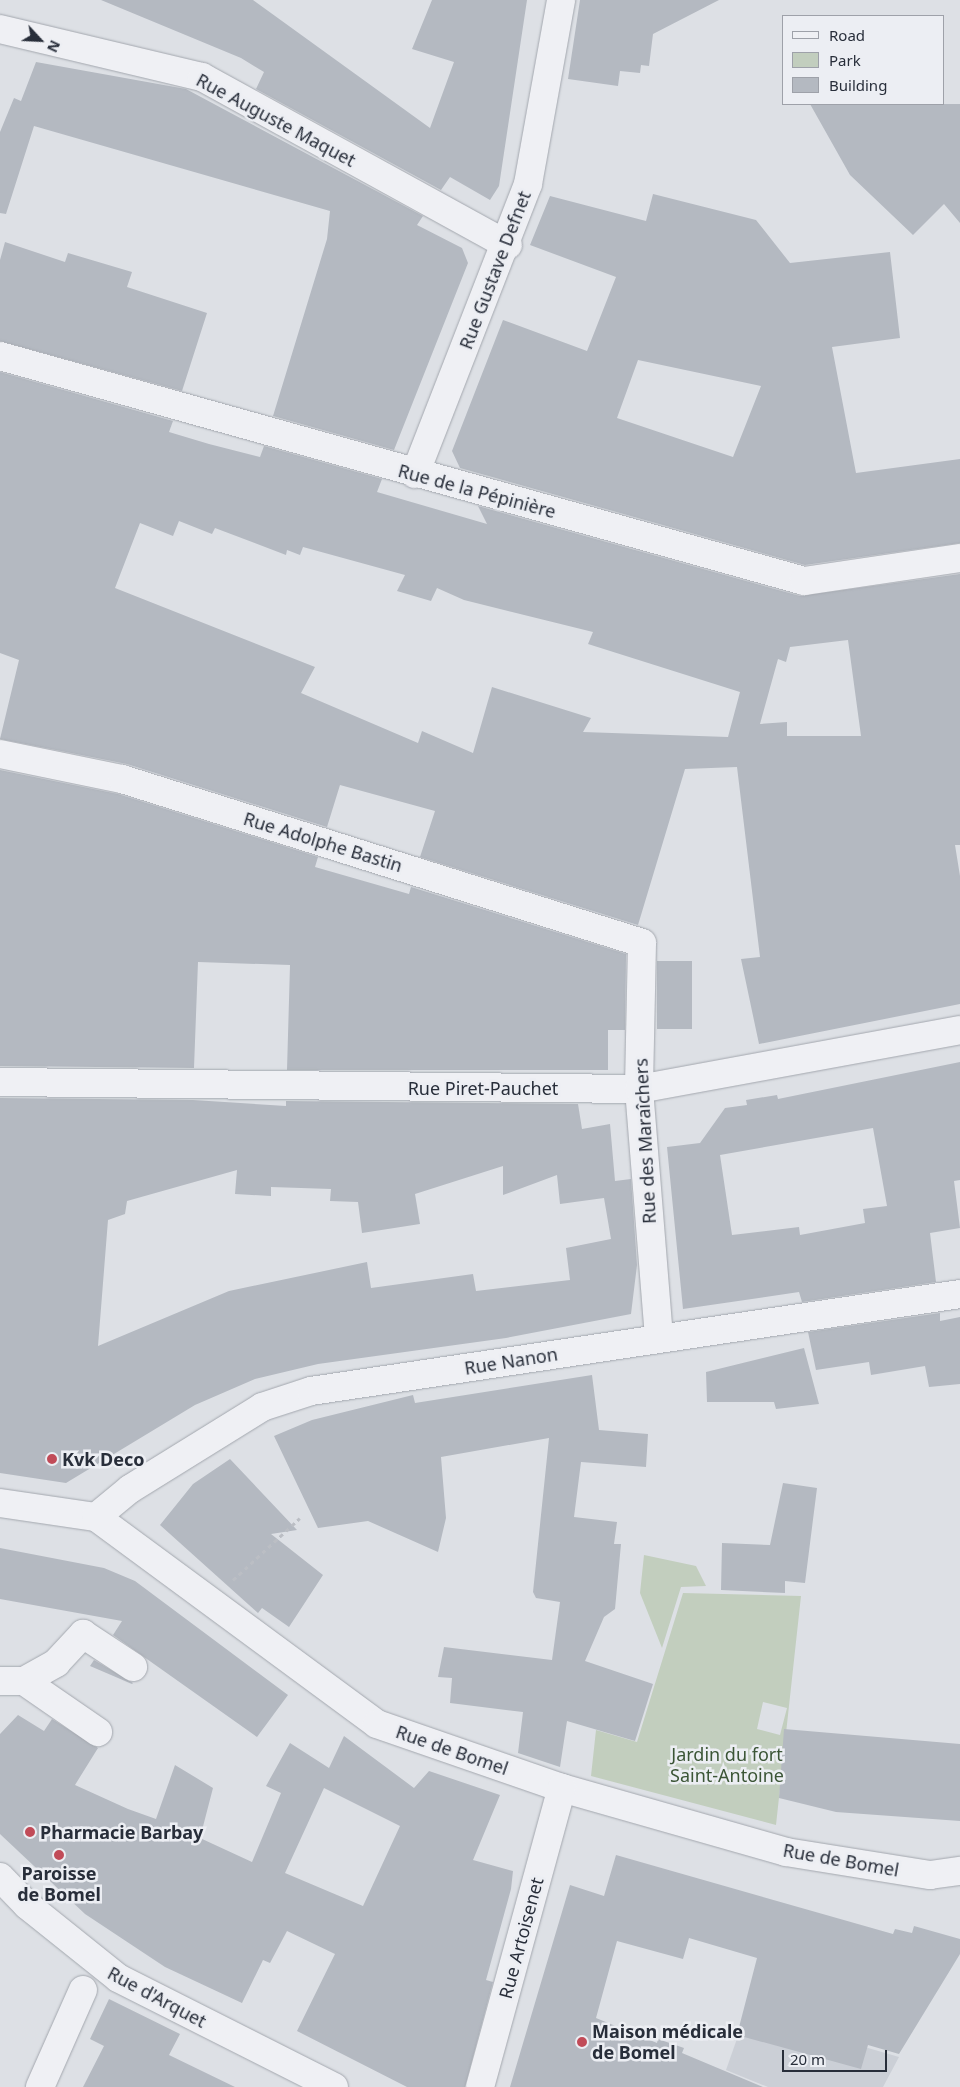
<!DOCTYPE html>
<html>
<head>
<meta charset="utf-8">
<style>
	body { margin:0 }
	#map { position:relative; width:960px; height:2087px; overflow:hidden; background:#dde0e5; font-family:"Noto Sans",sans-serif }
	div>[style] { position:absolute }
	.built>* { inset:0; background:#cbcfd6 }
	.green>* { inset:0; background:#c2cebe }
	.building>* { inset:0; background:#b4b9c1; transform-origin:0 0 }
	.path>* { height:3px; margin-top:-1.5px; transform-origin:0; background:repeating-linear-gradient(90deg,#bbbec4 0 4px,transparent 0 8px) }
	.roads { filter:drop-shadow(0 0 1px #a3a7ae) drop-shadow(0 0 1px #a3a7ae) }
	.minor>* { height:28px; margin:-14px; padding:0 14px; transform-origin:14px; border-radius:14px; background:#eff0f4 }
	.dots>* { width:14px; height:14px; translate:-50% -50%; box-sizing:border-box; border:2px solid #eceef3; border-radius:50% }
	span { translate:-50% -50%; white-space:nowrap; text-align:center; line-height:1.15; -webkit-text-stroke:5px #eceef3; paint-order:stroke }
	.street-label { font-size:18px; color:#282e3a }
	.poi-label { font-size:18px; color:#282e3a; font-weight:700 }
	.left { translate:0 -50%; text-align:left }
	.park-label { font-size:18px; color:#3b5536 }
	.legend { position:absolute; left:782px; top:15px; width:162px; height:90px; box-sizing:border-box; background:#eceef3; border:1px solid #9ea1a9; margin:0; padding:6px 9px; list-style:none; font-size:15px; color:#282e3a }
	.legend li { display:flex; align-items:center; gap:10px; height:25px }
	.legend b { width:25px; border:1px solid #9ea1a9 }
	.north { position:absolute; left:15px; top:15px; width:50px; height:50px; -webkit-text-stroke:4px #eceef3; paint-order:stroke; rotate:115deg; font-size:14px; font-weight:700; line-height:20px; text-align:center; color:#282e3a }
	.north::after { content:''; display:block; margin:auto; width:18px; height:22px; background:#282e3a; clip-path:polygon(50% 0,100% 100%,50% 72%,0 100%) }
	.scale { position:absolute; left:782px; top:2050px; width:105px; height:22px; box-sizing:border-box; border:2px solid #282e3a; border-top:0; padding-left:6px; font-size:15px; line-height:18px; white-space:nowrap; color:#282e3a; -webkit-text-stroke:4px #eceef3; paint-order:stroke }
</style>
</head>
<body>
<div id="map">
	<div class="built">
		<i style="clip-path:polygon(746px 2013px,868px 2048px,899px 2057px,883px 2087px,768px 2087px,726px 2070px)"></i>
	</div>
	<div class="green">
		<i style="clip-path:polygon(644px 1555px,696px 1566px,706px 1586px,681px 1587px,662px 1648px,640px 1593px)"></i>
		<i style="clip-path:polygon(evenodd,683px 1593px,801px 1596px,776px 1825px,591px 1776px,596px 1730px,637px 1742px,683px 1593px,763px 1702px,787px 1708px,780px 1735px,757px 1729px,763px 1702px)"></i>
	</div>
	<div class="building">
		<i style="clip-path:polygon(101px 0,253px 0,430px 128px,454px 62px,412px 49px,432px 0,527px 0,499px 186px,490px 200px,450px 177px,441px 190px,256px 89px,264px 72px,241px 58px)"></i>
		<i style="clip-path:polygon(580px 0,719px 0,653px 34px,649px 66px,641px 65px,640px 73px,620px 71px,618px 86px,568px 79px)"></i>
		<i style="clip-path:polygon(36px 62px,186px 89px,423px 216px,417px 225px,462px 248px,468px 263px,394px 450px,273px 416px,327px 239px,330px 211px,34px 126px,6px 214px,0 213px,0 132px,14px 98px,21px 101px)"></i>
		<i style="clip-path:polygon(810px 104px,960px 104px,960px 223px,944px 204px,913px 235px,850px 175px)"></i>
		<i style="clip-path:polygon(evenodd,653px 194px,756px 220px,790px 263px,890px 252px,900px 338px,832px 347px,856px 473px,960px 459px,960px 543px,805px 565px,460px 468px,452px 451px,503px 320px,587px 351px,616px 277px,530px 245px,550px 196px,646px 221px,653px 194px,638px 360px,761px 386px,733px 457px,617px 418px,638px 360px)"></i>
		<i style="clip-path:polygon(5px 242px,65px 262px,68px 253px,132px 272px,127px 287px,207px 313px,182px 391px,0 341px,0 260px)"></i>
		<i style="clip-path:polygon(evenodd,0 372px,173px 421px,169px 432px,209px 444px,260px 457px,264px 446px,382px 479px,377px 492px,487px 524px,478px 506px,800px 596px,960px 574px,960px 845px,955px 845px,960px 876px,960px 1004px,759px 1044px,741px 959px,760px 957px,737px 767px,685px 769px,638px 925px,420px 857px,435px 811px,340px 785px,327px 827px,127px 764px,0 739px,19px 660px,0 653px,0 372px,179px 521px,212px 534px,215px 528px,286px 555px,287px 550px,300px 555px,303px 547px,405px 575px,397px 591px,431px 601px,437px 588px,464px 600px,593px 632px,588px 644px,740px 692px,728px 737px,583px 732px,591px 718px,492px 687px,473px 753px,422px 731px,418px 743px,301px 693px,315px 667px,115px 588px,140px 523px,173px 536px,179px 521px,0 372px,848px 640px,861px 736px,787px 736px,787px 722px,760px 724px,778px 659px,786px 662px,790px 647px,848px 640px)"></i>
		<i style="clip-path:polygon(0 770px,118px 794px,318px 857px,315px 867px,409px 894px,411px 887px,626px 954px,625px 1030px,608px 1030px,608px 1070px,287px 1070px,290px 965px,198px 962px,194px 1068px,0 1066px)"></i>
		<i style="left:692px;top:961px;width:68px;height:35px;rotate:90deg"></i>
		<i style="clip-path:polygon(evenodd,960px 1062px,960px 1180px,954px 1181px,960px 1228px,930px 1233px,936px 1282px,802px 1302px,799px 1292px,683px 1309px,667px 1147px,700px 1143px,725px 1108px,747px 1105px,746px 1100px,777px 1095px,778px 1099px,960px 1062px,873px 1128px,887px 1206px,863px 1209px,865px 1223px,800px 1235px,799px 1227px,732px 1235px,720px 1155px,873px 1128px)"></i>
		<i style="clip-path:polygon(evenodd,0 1098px,193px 1100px,286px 1106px,286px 1101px,578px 1104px,582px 1129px,610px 1124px,615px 1181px,631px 1179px,637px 1265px,631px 1314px,506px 1338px,318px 1364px,255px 1379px,195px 1405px,66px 1483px,0 1473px,0 1098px,503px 1166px,503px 1195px,557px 1175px,560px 1204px,604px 1198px,611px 1239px,566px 1248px,570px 1280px,476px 1291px,473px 1274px,371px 1288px,367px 1262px,229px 1291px,98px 1346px,108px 1220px,125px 1214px,127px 1201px,237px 1170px,235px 1194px,271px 1196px,271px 1187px,331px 1189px,330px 1201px,358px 1202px,362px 1233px,420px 1224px,415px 1194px,503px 1166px)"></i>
		<i style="clip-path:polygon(940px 1313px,940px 1321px,960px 1317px,960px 1384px,929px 1387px,925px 1366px,871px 1375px,869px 1362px,816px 1370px,808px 1332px)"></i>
		<i style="clip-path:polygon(804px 1348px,819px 1404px,776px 1409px,774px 1402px,707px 1402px,706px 1372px)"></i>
		<i style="clip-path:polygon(592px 1375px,599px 1430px,648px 1434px,646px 1467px,581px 1462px,574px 1517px,617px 1522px,614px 1544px,621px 1544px,615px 1609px,604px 1617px,585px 1661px,653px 1684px,635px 1741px,567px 1721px,560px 1767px,518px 1753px,523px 1712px,450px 1703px,452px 1678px,438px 1677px,444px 1647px,552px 1660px,560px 1602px,536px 1598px,533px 1592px,549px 1438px,441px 1457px,446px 1518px,438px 1552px,368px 1521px,318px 1528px,274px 1436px,312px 1420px,413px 1395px,415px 1403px)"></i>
		<i style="clip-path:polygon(230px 1459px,297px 1530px,271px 1534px,323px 1575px,289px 1627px,262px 1608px,258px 1613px,160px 1525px,193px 1484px)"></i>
		<i style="clip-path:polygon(783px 1483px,817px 1488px,805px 1583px,785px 1581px,785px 1593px,721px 1590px,722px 1543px,770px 1545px)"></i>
		<i style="clip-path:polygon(0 1548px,104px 1568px,135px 1581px,288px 1695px,257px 1737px,113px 1635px,122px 1621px,0 1599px)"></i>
		<i style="clip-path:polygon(94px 1660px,133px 1683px,132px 1684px,90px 1666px)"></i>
		<i style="clip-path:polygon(evenodd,18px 1715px,44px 1731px,52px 1719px,98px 1748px,75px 1785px,128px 1809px,156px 1819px,175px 1765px,213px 1788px,200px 1838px,252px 1862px,281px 1793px,266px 1786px,290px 1743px,329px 1768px,344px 1736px,414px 1788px,429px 1771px,500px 1795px,473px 1860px,513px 1871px,511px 1889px,486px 1980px,493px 1982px,465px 2087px,407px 2087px,297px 2031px,335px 1954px,287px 1931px,270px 1963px,263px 1960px,242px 2003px,165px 1967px,85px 1914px,0 1834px,0 1734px,18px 1715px,324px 1788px,400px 1826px,363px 1906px,285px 1873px,324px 1788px)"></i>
		<i style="clip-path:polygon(784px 1729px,960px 1744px,960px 1821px,836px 1812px,779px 1798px)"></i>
		<i style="clip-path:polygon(616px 1855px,893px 1934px,895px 1929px,912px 1933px,914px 1926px,960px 1939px,960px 1954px,899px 2054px,868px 2045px,861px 2069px,737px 2035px,757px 1958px,689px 1938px,683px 1959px,617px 1941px,596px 2018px,657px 2043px,658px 2039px,684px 2048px,682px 2053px,763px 2087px,510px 2087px,570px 1885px,604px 1896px)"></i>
		<i style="clip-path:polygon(109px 1999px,180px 2034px,169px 2055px,235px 2087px,83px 2087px,104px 2046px,90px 2039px)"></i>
	</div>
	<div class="path">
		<i style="left:233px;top:1580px;width:91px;rotate:-42.8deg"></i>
	</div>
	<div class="roads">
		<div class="minor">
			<i style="left:0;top:29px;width:208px;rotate:13.4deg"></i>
			<i style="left:202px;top:77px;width:349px;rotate:28.8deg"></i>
			<i style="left:0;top:356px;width:835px;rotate:15.63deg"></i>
			<i style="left:804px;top:581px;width:158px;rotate:-8.4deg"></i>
			<i style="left:415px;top:474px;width:311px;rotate:-68.7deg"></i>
			<i style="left:528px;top:184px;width:187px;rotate:-79.8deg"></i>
			<i style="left:0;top:754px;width:125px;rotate:11.6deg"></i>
			<i style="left:122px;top:779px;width:545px;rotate:17.5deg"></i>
			<i style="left:642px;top:943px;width:146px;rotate:91.2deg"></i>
			<i style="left:639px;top:1089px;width:250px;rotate:85.4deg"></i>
			<i style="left:0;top:1082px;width:639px;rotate:0.63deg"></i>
			<i style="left:639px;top:1089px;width:326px;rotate:-10.4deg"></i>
			<i style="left:0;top:1503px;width:97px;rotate:8.3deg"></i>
			<i style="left:96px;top:1517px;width:349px;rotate:36.4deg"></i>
			<i style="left:377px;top:1724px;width:196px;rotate:19.1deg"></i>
			<i style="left:562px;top:1788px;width:233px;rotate:15.9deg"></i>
			<i style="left:786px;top:1852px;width:146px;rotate:9.1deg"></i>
			<i style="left:930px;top:1875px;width:30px;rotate:-8deg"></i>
			<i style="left:96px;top:1517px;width:44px;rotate:-39.5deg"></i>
			<i style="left:130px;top:1489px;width:155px;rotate:-31.8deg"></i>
			<i style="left:262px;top:1407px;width:52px;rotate:-18.1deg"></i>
			<i style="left:311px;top:1391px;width:656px;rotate:-8.5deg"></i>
			<i style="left:0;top:1681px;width:24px"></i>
			<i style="left:24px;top:1681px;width:37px;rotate:-29deg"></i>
			<i style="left:56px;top:1663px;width:40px;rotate:-47deg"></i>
			<i style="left:83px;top:1634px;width:60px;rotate:33.4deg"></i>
			<i style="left:24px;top:1681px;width:90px;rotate:34.6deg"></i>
			<i style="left:0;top:1877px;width:39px;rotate:46deg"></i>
			<i style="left:27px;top:1905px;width:117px;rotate:38.7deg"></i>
			<i style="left:118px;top:1978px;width:242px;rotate:26.8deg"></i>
			<i style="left:40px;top:2087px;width:106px;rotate:-66.1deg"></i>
			<i style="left:480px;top:2087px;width:310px;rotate:-74.7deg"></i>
		</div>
	</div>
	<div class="dots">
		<i style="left:52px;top:1459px;background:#c14b58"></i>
		<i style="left:30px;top:1832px;background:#c14b58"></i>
		<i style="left:59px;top:1855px;background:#c14b58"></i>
		<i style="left:582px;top:2042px;background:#c14b58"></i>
	</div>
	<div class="street-label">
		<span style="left:276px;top:120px;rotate:28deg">Rue Auguste Maquet</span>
		<span style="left:495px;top:270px;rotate:-69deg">Rue Gustave Defnet</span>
		<span style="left:477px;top:491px;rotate:15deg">Rue de la Pépinière</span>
		<span style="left:323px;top:842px;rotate:17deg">Rue Adolphe Bastin</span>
		<span style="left:483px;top:1088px">Rue Piret-Pauchet</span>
		<span style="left:645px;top:1141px;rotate:-93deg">Rue des Maraîchers</span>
		<span style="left:511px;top:1361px;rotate:-9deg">Rue Nanon</span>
		<span style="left:452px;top:1750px;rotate:19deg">Rue de Bomel</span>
		<span style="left:841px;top:1860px;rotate:10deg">Rue de Bomel</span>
		<span style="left:521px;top:1938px;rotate:-75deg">Rue Artoisenet</span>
		<span style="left:157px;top:1997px;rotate:28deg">Rue d'Arquet</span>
	</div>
	<div class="poi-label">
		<span class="left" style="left:62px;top:1459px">Kvk Deco</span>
		<span class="left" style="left:40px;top:1832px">Pharmacie Barbay</span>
		<span style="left:59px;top:1884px">Paroisse<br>de Bomel</span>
		<span class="left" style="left:592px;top:2042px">Maison médicale<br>de Bomel</span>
	</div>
	<div class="park-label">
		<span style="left:727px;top:1765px">Jardin du fort<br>Saint-Antoine</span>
	</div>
	<ul class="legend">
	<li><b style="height:6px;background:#eff0f4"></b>Road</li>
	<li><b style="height:14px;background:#c2cebe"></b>Park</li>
	<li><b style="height:14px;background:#b4b9c1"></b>Building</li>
	</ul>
	<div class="north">N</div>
	<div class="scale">20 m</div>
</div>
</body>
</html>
